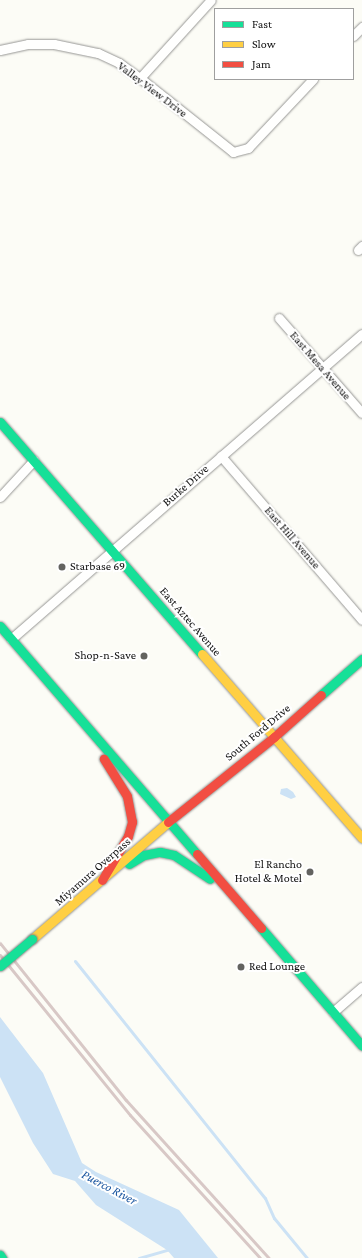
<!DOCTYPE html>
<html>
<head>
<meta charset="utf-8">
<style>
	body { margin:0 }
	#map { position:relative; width:362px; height:1258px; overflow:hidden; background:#fcfcf6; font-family:"Crimson Pro",serif }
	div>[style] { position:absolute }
	.water>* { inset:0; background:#cce2f5 }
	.stream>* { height:3px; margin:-1.5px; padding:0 1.5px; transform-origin:1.5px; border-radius:1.5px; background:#cce2f5 }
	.roads { filter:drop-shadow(0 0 1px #969694) drop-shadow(0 0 1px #969694) }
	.street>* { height:9px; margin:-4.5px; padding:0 4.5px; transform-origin:4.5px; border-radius:4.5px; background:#fffffe }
	.fast>* { height:9px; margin:-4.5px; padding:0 4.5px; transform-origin:4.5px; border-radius:4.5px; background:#16e098 }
	.slow>* { height:9px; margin:-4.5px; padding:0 4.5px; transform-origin:4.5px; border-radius:4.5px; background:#ffcf43 }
	.jam>* { height:9px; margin:-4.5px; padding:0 4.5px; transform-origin:4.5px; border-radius:4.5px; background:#f24e42 }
	.rail>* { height:3px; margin:-1.5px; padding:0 1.5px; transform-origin:1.5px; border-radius:1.5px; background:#d8c8c6 }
	.bridges { filter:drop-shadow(0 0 1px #848481) drop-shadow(0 0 1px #848481) }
	.fast-bridge>* { height:9px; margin:-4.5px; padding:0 4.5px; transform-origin:4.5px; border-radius:4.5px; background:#16e098 }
	.dots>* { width:11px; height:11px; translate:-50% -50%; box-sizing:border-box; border:2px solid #fff; border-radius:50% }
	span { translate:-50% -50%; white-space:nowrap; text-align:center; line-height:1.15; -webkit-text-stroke:4px #fff; paint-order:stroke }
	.street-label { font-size:12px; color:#101010 }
	.poi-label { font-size:12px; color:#101010 }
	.left { translate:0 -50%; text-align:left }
	.right { translate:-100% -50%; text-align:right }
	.water-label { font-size:13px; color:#1b56a0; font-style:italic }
	.legend { position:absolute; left:214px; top:8px; width:140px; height:72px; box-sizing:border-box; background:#fff; border:1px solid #9f9f9f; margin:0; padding:5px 7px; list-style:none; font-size:12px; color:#101010 }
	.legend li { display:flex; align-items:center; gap:8px; height:20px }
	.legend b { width:20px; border:1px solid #9f9f9f }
</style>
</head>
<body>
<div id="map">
	<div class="water">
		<i style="clip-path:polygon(287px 788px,293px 792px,296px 797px,291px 799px,280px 794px,281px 789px)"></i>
		<i style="clip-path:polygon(0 1017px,43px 1073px,82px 1163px,96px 1172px,179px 1210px,218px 1258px,174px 1258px,167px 1250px,96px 1205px,75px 1181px,53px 1174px,33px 1143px,0 1077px)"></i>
	</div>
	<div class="stream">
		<i style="left:75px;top:961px;width:304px;rotate:51.3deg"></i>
		<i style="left:265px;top:1198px;width:22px;rotate:66deg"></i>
		<i style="left:274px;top:1218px;width:52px;rotate:50.5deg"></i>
		<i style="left:139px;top:1258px;width:32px;rotate:-16deg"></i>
	</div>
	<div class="roads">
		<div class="street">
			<i style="left:353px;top:36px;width:13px;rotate:-45deg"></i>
			<i style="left:0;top:50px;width:29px;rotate:-12deg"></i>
			<i style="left:28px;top:44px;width:26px"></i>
			<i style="left:54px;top:44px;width:45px;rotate:11.6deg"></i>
			<i style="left:98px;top:53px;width:23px;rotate:25deg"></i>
			<i style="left:119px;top:63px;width:26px;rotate:36deg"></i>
			<i style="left:140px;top:78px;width:119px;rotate:38.5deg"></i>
			<i style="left:233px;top:152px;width:16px;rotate:-15deg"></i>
			<i style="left:248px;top:148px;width:95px;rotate:-46.7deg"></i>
			<i style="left:140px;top:78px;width:105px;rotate:-47.7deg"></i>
			<i style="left:358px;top:250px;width:6px;rotate:-45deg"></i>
			<i style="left:279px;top:318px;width:126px;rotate:48.9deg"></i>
			<i style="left:221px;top:456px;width:216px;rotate:49.3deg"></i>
			<i style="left:0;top:497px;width:50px;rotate:-47.4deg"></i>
			<i style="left:11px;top:639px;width:465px;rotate:-41deg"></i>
			<i style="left:333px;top:1012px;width:38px;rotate:-41deg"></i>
		</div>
		<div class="fast">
			<i style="left:0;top:422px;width:308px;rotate:49deg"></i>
			<i style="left:0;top:626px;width:301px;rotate:49.2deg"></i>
			<i style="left:321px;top:695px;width:55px;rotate:-41.3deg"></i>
			<i style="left:129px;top:864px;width:17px;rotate:-31deg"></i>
			<i style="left:144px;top:855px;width:16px;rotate:-11deg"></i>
			<i style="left:160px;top:852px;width:14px;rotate:12deg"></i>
			<i style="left:174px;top:855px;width:43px;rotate:33.7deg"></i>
			<i style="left:261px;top:928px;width:155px;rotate:49.4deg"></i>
			<i style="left:0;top:1255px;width:4px;rotate:56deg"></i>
		</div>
		<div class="slow">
			<i style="left:202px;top:654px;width:244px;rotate:49deg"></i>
			<i style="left:32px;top:939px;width:179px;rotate:-40.7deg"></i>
		</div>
		<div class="jam">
			<i style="left:168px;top:822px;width:136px;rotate:-38.7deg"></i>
			<i style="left:274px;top:737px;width:63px;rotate:-41.8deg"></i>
			<i style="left:197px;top:854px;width:98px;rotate:49.1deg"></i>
			<i style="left:102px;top:880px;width:51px;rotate:-59.4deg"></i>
			<i style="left:128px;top:836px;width:15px;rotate:-74deg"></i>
			<i style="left:132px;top:822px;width:26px;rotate:-101deg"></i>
			<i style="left:127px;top:796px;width:44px;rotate:-121.9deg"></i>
		</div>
	</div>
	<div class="rail">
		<i style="left:0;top:943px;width:201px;rotate:51.3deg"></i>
		<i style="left:126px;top:1100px;width:213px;rotate:47.9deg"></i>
		<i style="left:0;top:955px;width:206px;rotate:50.9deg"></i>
		<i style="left:130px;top:1115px;width:193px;rotate:47.7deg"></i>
	</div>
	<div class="bridges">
		<div class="fast-bridge">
			<i style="left:0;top:966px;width:42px;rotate:-40.2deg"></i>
		</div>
	</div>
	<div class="dots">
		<i style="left:62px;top:567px;background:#636360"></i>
		<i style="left:144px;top:656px;background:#636360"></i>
		<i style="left:310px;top:872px;background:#636360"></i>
		<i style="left:241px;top:967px;background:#636360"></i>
	</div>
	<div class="street-label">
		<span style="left:152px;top:90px;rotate:37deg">Valley View Drive</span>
		<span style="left:320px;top:366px;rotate:49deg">East Mesa Avenue</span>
		<span style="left:186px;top:486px;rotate:-41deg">Burke Drive</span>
		<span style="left:292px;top:538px;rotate:49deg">East Hill Avenue</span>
		<span style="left:190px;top:622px;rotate:49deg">East Aztec Avenue</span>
		<span style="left:258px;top:733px;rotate:-40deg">South Ford Drive</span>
		<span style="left:93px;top:872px;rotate:-41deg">Miyamura Overpass</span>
	</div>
	<div class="poi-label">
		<span class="left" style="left:70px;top:567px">Starbase 69</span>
		<span class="right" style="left:136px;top:656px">Shop-n-Save</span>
		<span class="right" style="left:302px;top:872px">El Rancho<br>Hotel &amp; Motel</span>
		<span class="left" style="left:249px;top:967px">Red Lounge</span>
	</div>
	<div class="water-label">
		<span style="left:109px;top:1188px;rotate:28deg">Puerco River</span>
	</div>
	<ul class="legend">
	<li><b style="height:5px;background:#16e098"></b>Fast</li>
	<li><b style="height:5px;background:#ffcf43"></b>Slow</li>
	<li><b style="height:5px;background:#f24e42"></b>Jam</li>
	</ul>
</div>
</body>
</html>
